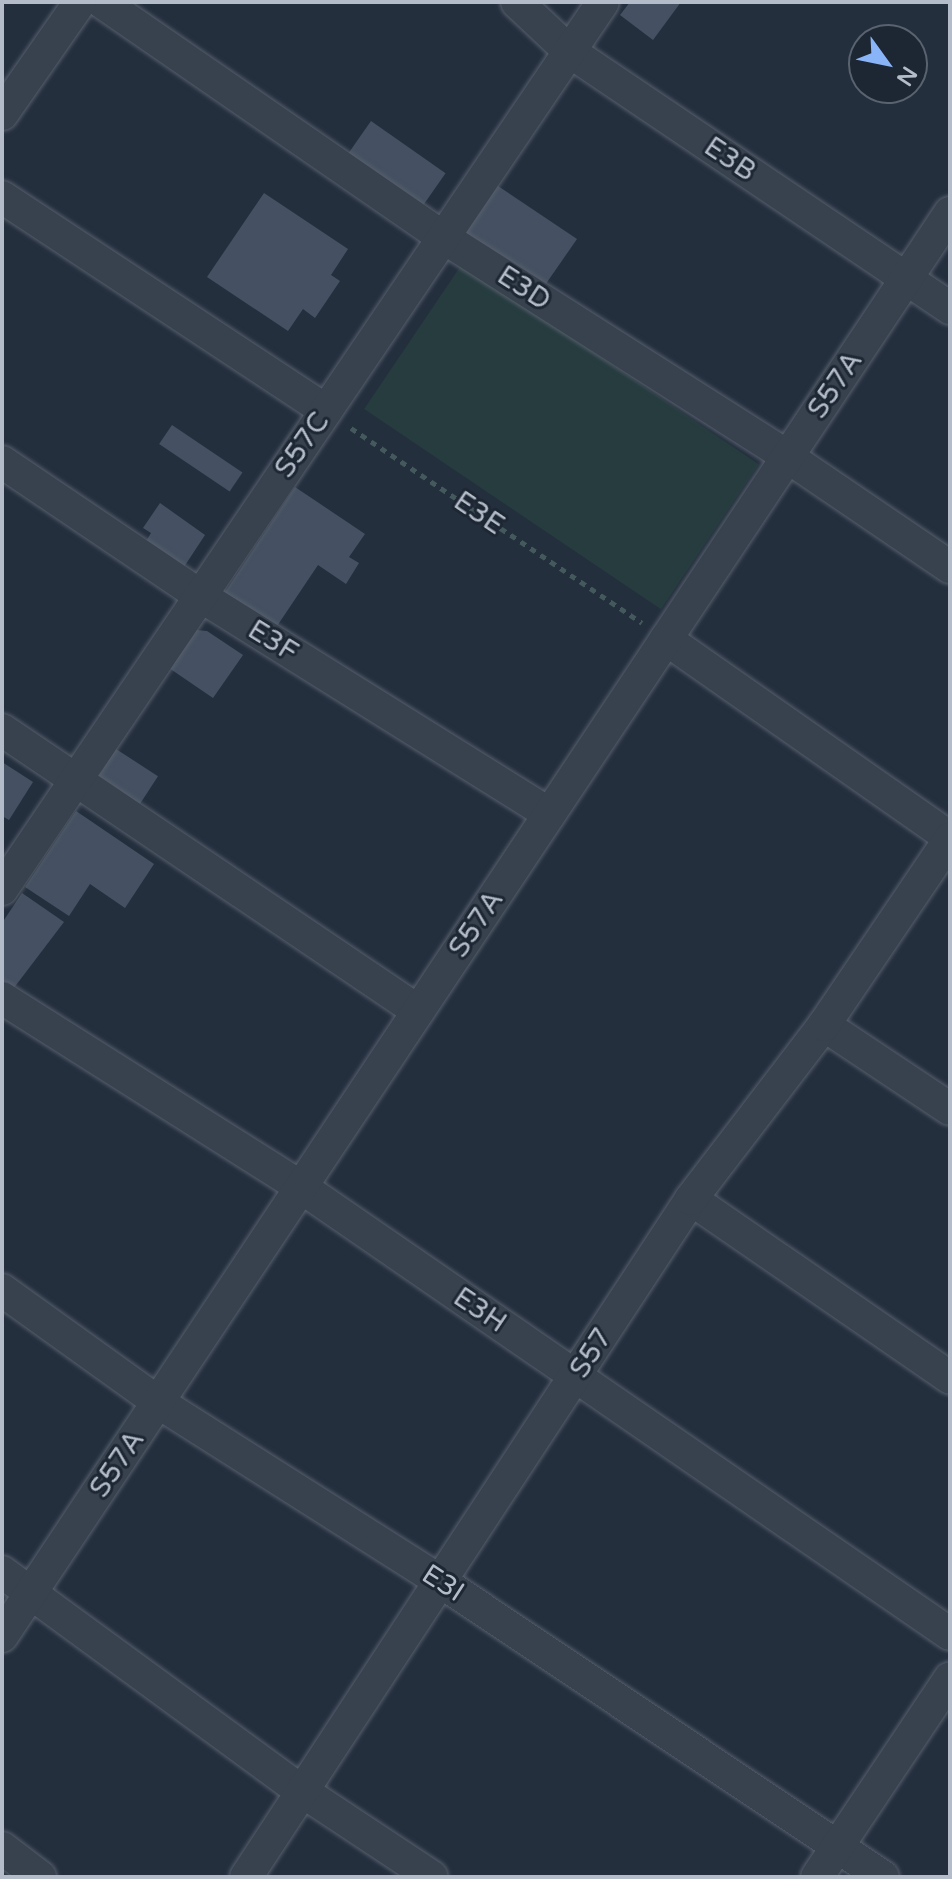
<!DOCTYPE html>
<html>
<head>
<meta charset="utf-8">
<style>
	body { margin:0 }
	#map { position:relative; width:952px; height:1879px; overflow:hidden; background:#242f3e; font-family:"Varela Round",sans-serif }
	div>[style] { position:absolute }
	.green>* { inset:0; background:#263c3f; transform-origin:0 0 }
	.building>* { inset:0; background:#455162; transform-origin:0 0 }
	.path>* { height:5px; margin-top:-2.5px; transform-origin:0; background:repeating-linear-gradient(90deg,#44595c 0 6px,transparent 0 12px) }
	.roads { filter:drop-shadow(0 0 2px #565f6c) drop-shadow(0 0 2px #565f6c) }
	.street>* { height:32px; margin:-16px; padding:0 16px; transform-origin:16px; border-radius:16px; background:#38414e }
	span { translate:-50% -50%; white-space:nowrap; text-align:center; line-height:1.15; -webkit-text-stroke:6px #1d2633; paint-order:stroke }
	.street-label { font-size:28px; color:#b4bcc9 }
	.frame { position:absolute; inset:0; border:4px solid #b4bcc9; pointer-events:none }
	.north { position:absolute; left:848px; top:24px; width:80px; height:80px; box-sizing:border-box; background:#1d2633; border:2px solid #59626f; border-radius:50%; rotate:123deg; font-size:22px; font-weight:700; line-height:32px; text-align:center; color:#b4bcc9 }
	.north::after { content:''; display:block; margin:auto; width:28px; height:36px; background:#8ab4f8; clip-path:polygon(50% 0,100% 100%,50% 72%,0 100%) }
</style>
</head>
<body>
<div id="map">
	<div class="green">
		<i style="left:462px;top:264px;width:358px;height:175px;rotate:34deg"></i>
	</div>
	<div class="building">
		<i style="clip-path:polygon(630px 2px,681px 2px,653px 40px,620px 15px)"></i>
		<i style="left:371px;top:121px;width:91px;height:46px;rotate:35deg"></i>
		<i style="clip-path:polygon(495px 184px,577px 239px,543px 288px,469px 238px,465px 229px)"></i>
		<i style="clip-path:polygon(264px 193px,348px 249px,331px 275px,340px 281px,315px 318px,303px 309px,288px 331px,207px 277px)"></i>
		<i style="left:172px;top:425px;width:85px;height:23px;rotate:34deg"></i>
		<i style="clip-path:polygon(295px 487px,365px 534px,349px 557px,359px 563px,346px 584px,318px 565px,271px 635px,219px 601px)"></i>
		<i style="clip-path:polygon(160px 503px,205px 535px,180px 573px,140px 551px,151px 533px,143px 528px)"></i>
		<i style="clip-path:polygon(196px 630px,207px 631px,243px 655px,213px 698px,169px 668px)"></i>
		<i style="left:116px;top:749px;width:50px;height:39px;rotate:33deg"></i>
		<i style="clip-path:polygon(2px 762px,33px 782px,9px 820px,2px 816px)"></i>
		<i style="clip-path:polygon(76px 811px,154px 864px,125px 908px,90px 884px,69px 916px,25px 887px)"></i>
		<i style="clip-path:polygon(22px 893px,64px 922px,7px 997px,2px 994px,2px 923px)"></i>
	</div>
	<div class="path">
		<i style="left:351px;top:428px;width:350px;rotate:33.8deg"></i>
	</div>
	<div class="roads">
		<div class="street">
			<i style="left:102px;top:2px;width:414px;rotate:34.6deg"></i>
			<i style="left:443px;top:237px;width:409px;rotate:32.5deg"></i>
			<i style="left:788px;top:457px;width:196px;rotate:34.2deg"></i>
			<i style="left:517px;top:2px;width:71px;rotate:43.3deg"></i>
			<i style="left:569px;top:51px;width:460px;rotate:34deg"></i>
			<i style="left:2px;top:114px;width:136px;rotate:-55.1deg"></i>
			<i style="left:2px;top:197px;width:388px;rotate:33.4deg"></i>
			<i style="left:2px;top:462px;width:238px;rotate:34deg"></i>
			<i style="left:199px;top:595px;width:413px;rotate:32deg"></i>
			<i style="left:666px;top:639px;width:347px;rotate:35deg"></i>
			<i style="left:2px;top:730px;width:502px;rotate:34.04deg"></i>
			<i style="left:2px;top:889px;width:1071px;rotate:-55.88deg"></i>
			<i style="left:2px;top:998px;width:354px;rotate:32.3deg"></i>
			<i style="left:301px;top:1187px;width:788px;rotate:34.56deg"></i>
			<i style="left:824px;top:1025px;width:151px;rotate:33.7deg"></i>
			<i style="left:691px;top:1199px;width:315px;rotate:34.6deg"></i>
			<i style="left:2px;top:1290px;width:192px;rotate:35.7deg"></i>
			<i style="left:158px;top:1402px;width:338px;rotate:32.4deg"></i>
			<i style="left:443px;top:1583px;width:529px;rotate:33.75deg"></i>
			<i style="left:2px;top:1572px;width:368px;rotate:36.2deg"></i>
			<i style="left:299px;top:1789px;width:159px;rotate:33.5deg"></i>
			<i style="left:2px;top:1636px;width:1710px;rotate:-56.33deg"></i>
			<i style="left:2px;top:1848px;width:48px;rotate:37.3deg"></i>
			<i style="left:246px;top:1877px;width:811px;rotate:-56.72deg"></i>
			<i style="left:691px;top:1199px;width:219px;rotate:-52.6deg"></i>
			<i style="left:824px;top:1025px;width:225px;rotate:-55.9deg"></i>
			<i style="left:817px;top:1877px;width:239px;rotate:-56.2deg"></i>
		</div>
	</div>
	<div class="street-label">
		<span style="left:730px;top:159px;rotate:34deg">E3B</span>
		<span style="left:524px;top:288px;rotate:33deg">E3D</span>
		<span style="left:835px;top:385px;rotate:-56deg">S57A</span>
		<span style="left:302px;top:445px;rotate:-55deg">S57C</span>
		<span style="left:479px;top:513px;rotate:34deg">E3E</span>
		<span style="left:273px;top:641px;rotate:32deg">E3F</span>
		<span style="left:476px;top:924px;rotate:-56deg">S57A</span>
		<span style="left:480px;top:1310px;rotate:34deg">E3H</span>
		<span style="left:591px;top:1353px;rotate:-57deg">S57</span>
		<span style="left:117px;top:1464px;rotate:-56deg">S57A</span>
		<span style="left:443px;top:1583px;rotate:33deg">E3I</span>
	</div>
	<div class="frame"></div>
	<div class="north">N</div>
</div>
</body>
</html>
